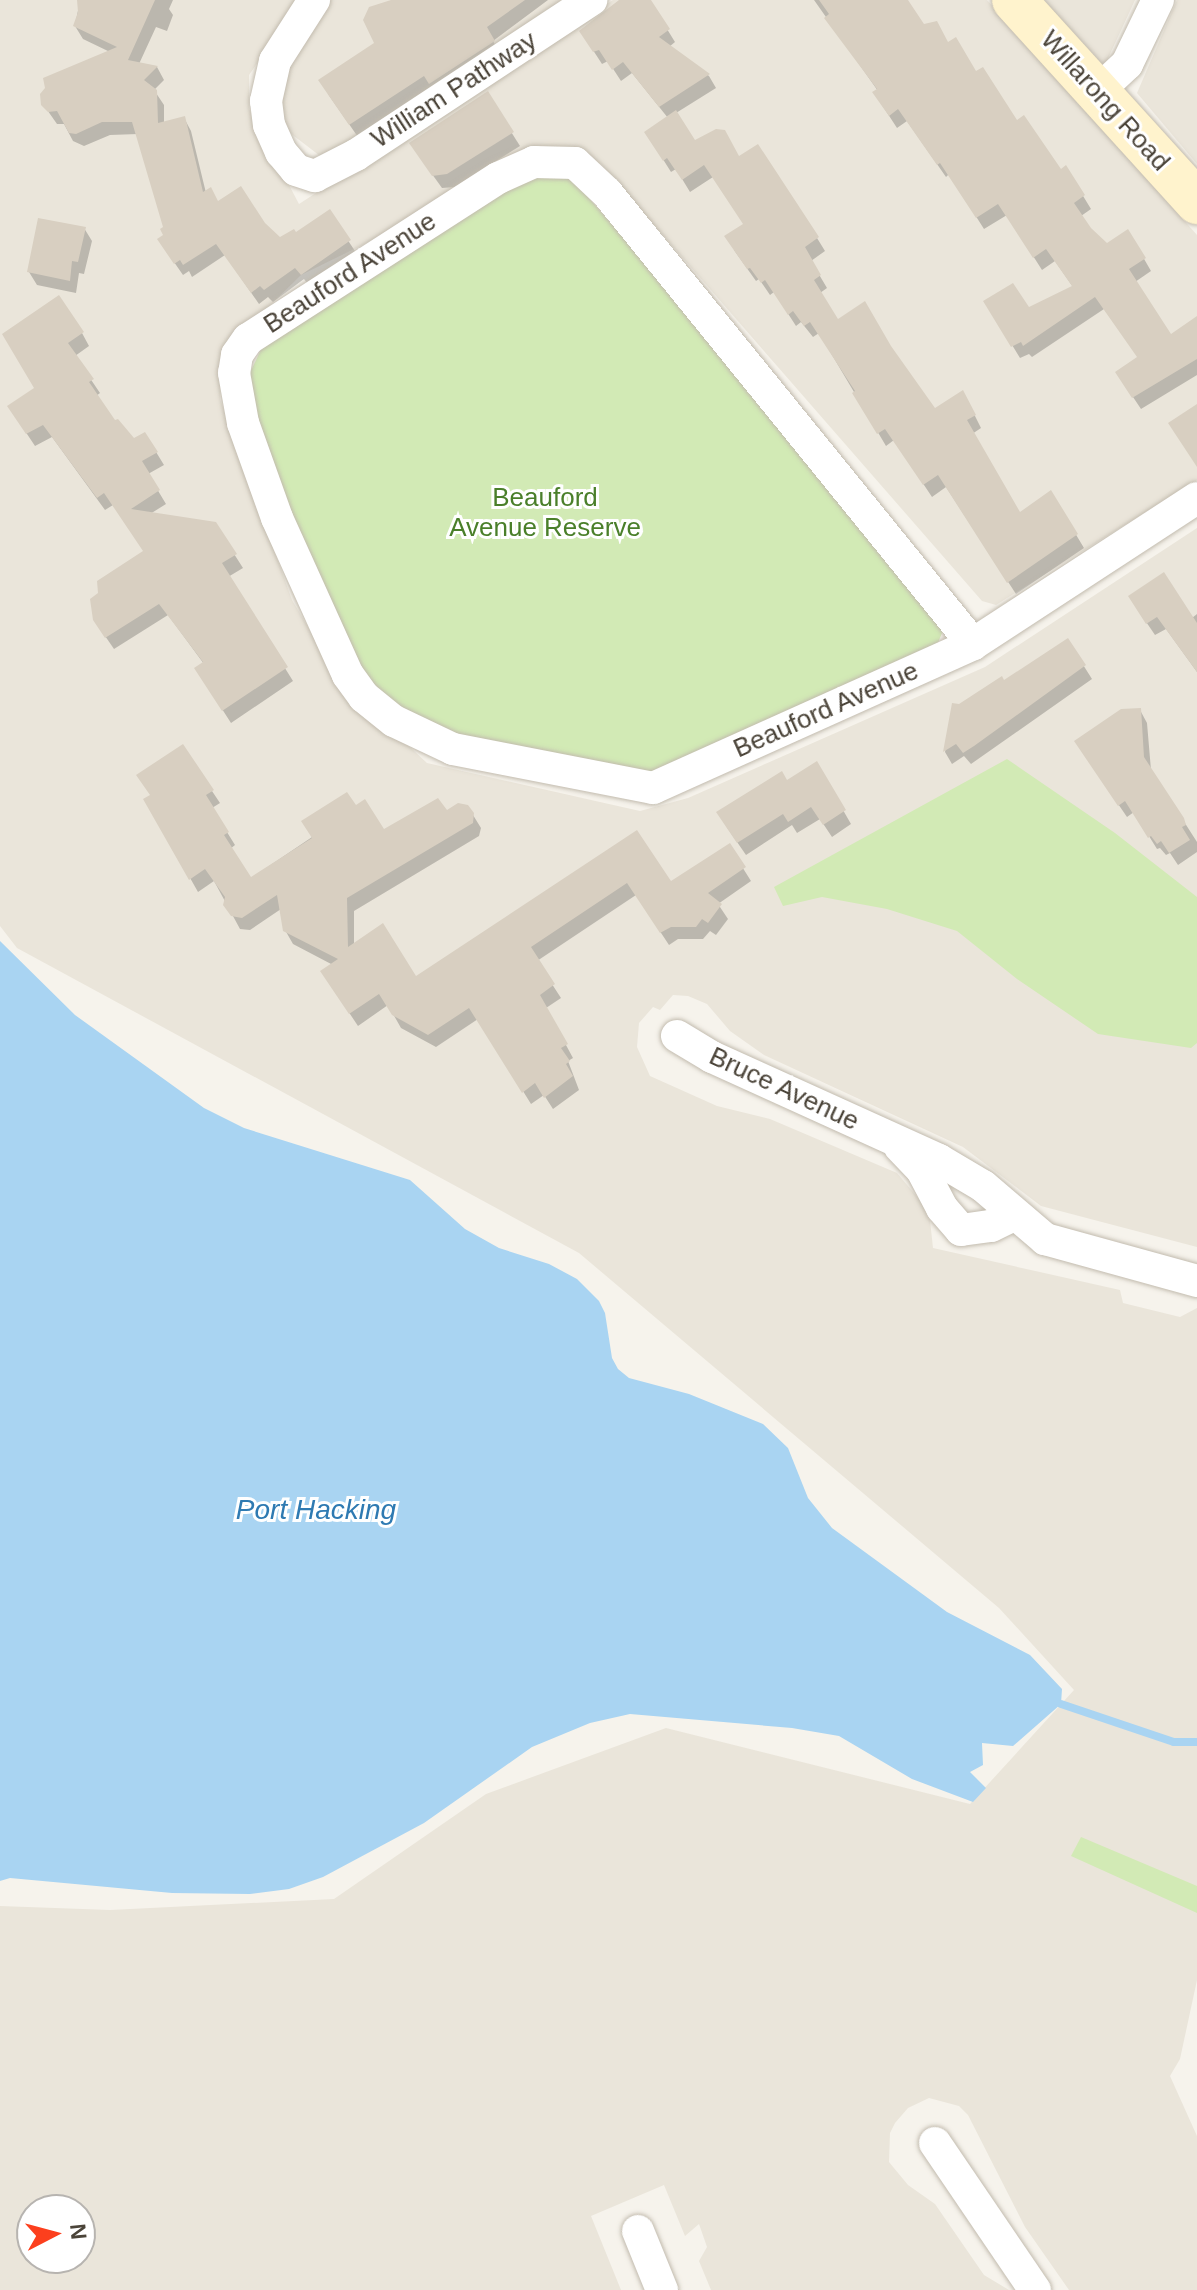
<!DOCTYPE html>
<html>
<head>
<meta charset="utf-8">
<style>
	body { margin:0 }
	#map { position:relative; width:1197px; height:2290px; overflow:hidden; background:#f6f3ec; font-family:Arial,sans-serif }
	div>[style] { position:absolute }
	.residential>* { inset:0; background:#eae5da }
	.green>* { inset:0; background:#d2eab5 }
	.water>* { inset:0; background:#a9d4f2 }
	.shadow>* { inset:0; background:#0003 }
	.stream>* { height:8px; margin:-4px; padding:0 4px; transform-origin:4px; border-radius:4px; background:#a9d4f2 }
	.building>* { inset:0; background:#d8cfc1 }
	.roads { filter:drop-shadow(0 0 2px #c2bbae) drop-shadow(0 0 2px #c2bbae) }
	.street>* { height:32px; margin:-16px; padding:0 16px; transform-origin:16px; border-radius:16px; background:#fff }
	.secondary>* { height:44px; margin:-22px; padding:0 22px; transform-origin:22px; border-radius:22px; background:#fff3cd }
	span { translate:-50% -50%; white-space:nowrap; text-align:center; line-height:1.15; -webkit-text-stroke:6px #fff; paint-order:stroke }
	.street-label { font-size:26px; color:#4b4439 }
	.park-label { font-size:26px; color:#4a7f2a }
	.water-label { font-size:28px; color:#2e7ab2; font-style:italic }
	.north { position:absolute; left:16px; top:2194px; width:80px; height:80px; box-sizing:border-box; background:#fff; border:2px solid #b7b4b0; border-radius:50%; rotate:84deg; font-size:22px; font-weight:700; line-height:32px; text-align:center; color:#4b4439 }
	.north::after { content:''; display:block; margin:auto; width:28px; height:36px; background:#fc3f1d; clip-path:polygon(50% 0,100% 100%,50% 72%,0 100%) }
</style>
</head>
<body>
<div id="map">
	<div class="residential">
		<i style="clip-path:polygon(evenodd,0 0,301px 0,249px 75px,249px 109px,299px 204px,613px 0,987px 0,1197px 235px,1197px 480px,996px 605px,982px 601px,601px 164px,544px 147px,426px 214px,301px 275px,240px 335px,221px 362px,220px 399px,292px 600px,341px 683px,427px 763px,640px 811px,688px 798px,985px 667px,1197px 528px,1197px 1247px,1041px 1206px,963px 1147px,764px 1055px,730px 1031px,707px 1004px,688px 996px,673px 995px,660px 1010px,653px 1007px,639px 1023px,637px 1047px,650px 1076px,717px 1106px,770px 1119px,897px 1173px,929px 1211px,933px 1248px,1120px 1290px,1123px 1303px,1180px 1317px,1197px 1308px,1197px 1980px,1180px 2059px,1170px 2076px,1197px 2136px,1197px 2290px,1069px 2290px,1025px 2227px,968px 2115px,959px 2106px,929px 2098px,908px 2108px,895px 2123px,890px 2133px,889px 2162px,908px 2185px,935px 2204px,984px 2275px,1009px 2290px,711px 2290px,699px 2261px,707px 2247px,699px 2224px,685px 2236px,664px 2185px,591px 2216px,621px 2290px,0 2290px,0 1906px,110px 1910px,334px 1899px,486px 1794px,666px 1728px,970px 1804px,1074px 1690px,999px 1608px,579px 1253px,17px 948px,0 926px,0 0,32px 2210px,80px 2210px,80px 2258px,32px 2258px,32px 2210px)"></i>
		<i style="clip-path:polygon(331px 0,562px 0,430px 87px,328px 162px,277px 123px,281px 70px)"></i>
		<i style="clip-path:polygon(1043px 0,1135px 0,1104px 67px)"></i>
		<i style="clip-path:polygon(1177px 0,1197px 0,1197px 164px,1137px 93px)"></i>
	</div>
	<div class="green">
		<i style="clip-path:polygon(533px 174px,569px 175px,816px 461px,947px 621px,935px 650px,638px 778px,462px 741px,399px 711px,341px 653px,245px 383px,266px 339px)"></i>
		<i style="clip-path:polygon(1007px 759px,1115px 833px,1197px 897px,1197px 1043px,1191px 1048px,1098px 1034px,1017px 979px,957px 931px,887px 909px,822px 897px,783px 906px,774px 887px)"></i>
		<i style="clip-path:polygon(1081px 1837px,1197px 1886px,1197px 1913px,1071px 1856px)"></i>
	</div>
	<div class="water">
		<i style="clip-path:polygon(0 941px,75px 1015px,204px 1108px,244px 1128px,410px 1180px,465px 1229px,499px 1248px,549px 1264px,577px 1279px,599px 1301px,605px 1313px,612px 1358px,618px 1369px,629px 1378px,689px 1394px,763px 1424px,788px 1448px,808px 1498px,832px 1528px,947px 1612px,1030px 1655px,1062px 1689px,1061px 1704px,1013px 1746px,982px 1743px,983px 1765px,970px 1772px,986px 1788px,973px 1802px,912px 1779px,839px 1736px,792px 1728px,630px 1714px,590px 1723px,532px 1747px,424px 1823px,323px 1877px,289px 1889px,250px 1894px,172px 1893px,10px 1878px,0 1881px)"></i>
	</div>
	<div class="shadow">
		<i style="clip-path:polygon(80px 0,173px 0,169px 9px,173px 15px,167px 31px,156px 27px,139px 64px,157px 67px,164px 80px,154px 90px,164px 105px,164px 123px,184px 118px,191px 131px,206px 193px,219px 204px,263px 224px,280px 240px,295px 235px,329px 212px,357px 254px,310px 287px,304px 279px,273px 302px,268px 297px,259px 304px,225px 255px,192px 277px,189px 271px,183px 275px,167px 252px,165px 227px,138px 134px,110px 135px,84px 146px,73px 141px,64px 124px,57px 124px,43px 104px,110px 52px,83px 39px,75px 26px)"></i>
		<i style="clip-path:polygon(397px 0,548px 0,493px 41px,500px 54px,358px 137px,328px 94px,376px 44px)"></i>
		<i style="clip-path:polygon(624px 0,649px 0,675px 42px,669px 47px,709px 76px,716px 88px,676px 113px,695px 143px,739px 159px,817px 238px,825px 251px,811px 261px,827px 288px,820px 293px,838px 322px,891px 349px,934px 411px,970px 406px,981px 428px,972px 434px,1019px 515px,1051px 493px,1084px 548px,1016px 594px,946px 487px,932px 497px,894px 440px,886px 446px,819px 333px,813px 337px,801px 322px,796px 326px,774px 292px,770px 295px,759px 279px,756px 281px,734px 250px,745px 225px,713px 177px,690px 192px,676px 169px,671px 172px,654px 145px,668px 118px,632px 73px,621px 81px,608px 61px,602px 64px,589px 44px)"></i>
		<i style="clip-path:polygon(814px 0,906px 0,923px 27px,948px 44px,1060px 171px,1066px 168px,1091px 209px,1081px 216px,1090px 229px,1107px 246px,1128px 231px,1151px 271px,1135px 282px,1171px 337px,1197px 319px,1197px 375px,1141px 409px,1125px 385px,1139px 358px,1104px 309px,1032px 357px,1029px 354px,1020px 358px,986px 302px,1028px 309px,1073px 287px,1055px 261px,1042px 270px,1007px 215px,984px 229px,949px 174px,946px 177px,907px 121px,897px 128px,882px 105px,878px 91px)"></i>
		<i style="clip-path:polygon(487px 94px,520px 146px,455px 187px,442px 188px,419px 156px)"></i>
		<i style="clip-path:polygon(84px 228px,92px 241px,84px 274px,79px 273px,76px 293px,37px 285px,29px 272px)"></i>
		<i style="clip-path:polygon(82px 333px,89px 346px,75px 356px,100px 393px,96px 396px,115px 423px,134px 440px,145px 434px,164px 465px,148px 474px,166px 504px,150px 514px,215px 524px,243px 568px,228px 577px,293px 681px,231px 723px,204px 681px,204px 664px,168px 615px,114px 649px,103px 633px,145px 552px,113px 505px,105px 510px,52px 437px,35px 446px,17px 419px,37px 389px,4px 334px)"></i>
		<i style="clip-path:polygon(1138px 610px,1192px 618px,1197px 614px,1197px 672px,1166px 629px,1155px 635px)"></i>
		<i style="clip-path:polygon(1068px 641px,1092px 679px,971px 764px,964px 756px,952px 764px,945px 752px,953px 705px,959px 706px,1003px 682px)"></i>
		<i style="clip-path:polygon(1140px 710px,1147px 723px,1151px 770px,1197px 842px,1197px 852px,1178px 865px,1170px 853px,1166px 855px,1160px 848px,1157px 849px,1134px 812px,1127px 817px,1084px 754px)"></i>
		<i style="clip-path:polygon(816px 763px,851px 824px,832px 837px,820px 819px,797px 833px,792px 825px,746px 855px,726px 826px)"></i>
		<i style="clip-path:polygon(212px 791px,220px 803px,212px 808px,235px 845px,230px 849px,250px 879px,355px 808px,383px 832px,447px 813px,473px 815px,481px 828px,479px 836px,354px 911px,354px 945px,416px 978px,637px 832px,670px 884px,729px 846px,751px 881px,718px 904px,728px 919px,716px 935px,710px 931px,703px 939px,678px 939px,669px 945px,636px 895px,537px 961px,561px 998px,546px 1008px,573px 1058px,568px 1061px,579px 1090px,553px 1109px,544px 1095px,531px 1104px,478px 1019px,436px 1047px,401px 1028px,388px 1005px,358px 1026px,330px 984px,333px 965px,293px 944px,285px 930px,281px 909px,250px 930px,240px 929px,214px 881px,198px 892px,146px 800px)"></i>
	</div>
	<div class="stream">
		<i style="left:1061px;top:1704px;width:119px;rotate:18.6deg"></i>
		<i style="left:1174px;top:1742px;width:23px"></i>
	</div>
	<div class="building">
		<i style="clip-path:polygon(77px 0,155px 0,128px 60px,158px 66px,144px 80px,157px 90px,158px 123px,185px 116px,203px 192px,211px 187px,218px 201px,241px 186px,265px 223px,280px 237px,294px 229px,296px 232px,330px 209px,351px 240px,301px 275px,295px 268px,264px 290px,260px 286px,251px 293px,216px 244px,183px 265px,180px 260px,174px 264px,157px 239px,163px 235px,160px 229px,163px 227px,132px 122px,102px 122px,76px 134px,69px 133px,57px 111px,48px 112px,41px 105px,40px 94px,45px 88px,43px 78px,117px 47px,73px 26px,78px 12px)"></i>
		<i style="clip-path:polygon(391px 0,525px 0,487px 27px,495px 41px,429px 84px,424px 76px,349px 125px,318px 80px,374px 43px,363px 20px,369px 7px)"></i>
		<i style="clip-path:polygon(619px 0,651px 0,670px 29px,659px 37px,710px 74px,659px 107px,623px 62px,612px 70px,599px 50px,593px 52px,579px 31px)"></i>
		<i style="clip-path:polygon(819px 0,908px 0,924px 24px,937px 21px,948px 42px,956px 37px,976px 71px,983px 67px,1017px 120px,1024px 115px,1061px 169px,1066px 165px,1085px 195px,1074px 203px,1091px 228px,1107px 243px,1128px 229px,1146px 258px,1129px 269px,1171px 334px,1197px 316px,1197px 359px,1132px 398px,1115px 372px,1137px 357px,1095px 297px,1023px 346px,1021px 342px,1011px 347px,983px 301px,1013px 283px,1029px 307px,1072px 286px,1046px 249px,1033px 258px,998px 204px,976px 218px,940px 163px,937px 165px,898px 109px,889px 116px,872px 92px,877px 89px,824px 18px,829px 14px)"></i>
		<i style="clip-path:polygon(488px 91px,514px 132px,447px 174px,432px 176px,409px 143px)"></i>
		<i style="clip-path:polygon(676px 110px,695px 140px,716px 129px,725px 130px,739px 156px,758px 144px,819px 237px,805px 247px,821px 275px,814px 280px,838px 319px,865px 301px,891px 346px,935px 408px,963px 390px,976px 415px,967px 420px,1020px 512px,1051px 490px,1078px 534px,1007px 583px,938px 475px,923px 485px,885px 429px,877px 434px,852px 393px,855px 391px,810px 322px,804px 326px,793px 311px,788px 315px,765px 280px,761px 283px,750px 268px,747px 269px,724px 236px,743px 224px,704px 165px,682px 180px,667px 158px,663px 161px,644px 132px)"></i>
		<i style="clip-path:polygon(38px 218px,86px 227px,78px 262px,72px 261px,70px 281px,27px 272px)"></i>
		<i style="clip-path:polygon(59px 295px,84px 332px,68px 343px,94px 379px,89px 382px,115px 420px,118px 419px,134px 438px,145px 432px,158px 452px,142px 461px,160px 490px,131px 509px,216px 522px,237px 554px,222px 563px,288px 667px,222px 711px,194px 668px,203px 662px,159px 604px,105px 638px,93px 620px,90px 599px,98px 593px,97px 581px,143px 551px,104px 493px,97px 498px,43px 425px,26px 434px,7px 406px,34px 388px,2px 334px)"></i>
		<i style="clip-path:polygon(1197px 404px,1197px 467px,1168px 423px)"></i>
		<i style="clip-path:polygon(1164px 572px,1197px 623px,1197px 672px,1157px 617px,1146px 624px,1128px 596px)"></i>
		<i style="clip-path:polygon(1068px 638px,1086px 665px,974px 746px,963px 753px,956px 744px,943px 752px,952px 703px,959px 704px,1002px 676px,1004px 680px)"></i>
		<i style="clip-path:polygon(1141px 708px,1144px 757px,1184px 818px,1186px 825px,1182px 827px,1190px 840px,1169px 853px,1161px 841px,1157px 844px,1151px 836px,1148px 838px,1125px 801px,1118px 806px,1074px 741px,1121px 709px)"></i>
		<i style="clip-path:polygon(183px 744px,214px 790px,206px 795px,229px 832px,224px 835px,251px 877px,312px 838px,301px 821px,347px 792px,356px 805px,365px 799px,384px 829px,438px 798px,447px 810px,458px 803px,468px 805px,474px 813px,473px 823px,347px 898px,348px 947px,383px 923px,416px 976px,637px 830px,671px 881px,730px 843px,746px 867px,708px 893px,722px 904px,708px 923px,702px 919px,696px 927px,671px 927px,660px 933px,627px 883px,531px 947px,555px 984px,540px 995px,568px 1044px,561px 1048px,570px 1061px,566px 1064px,573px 1076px,544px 1098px,535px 1083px,522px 1093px,469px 1008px,428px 1035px,392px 1015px,379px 994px,349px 1014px,320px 971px,338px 959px,283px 931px,277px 895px,242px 918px,231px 916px,223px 905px,225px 897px,205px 869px,189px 880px,143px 799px,150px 795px,136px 775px)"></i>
		<i style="clip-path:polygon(817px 761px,846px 810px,823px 825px,811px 807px,788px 822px,783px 814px,737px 843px,716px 812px,782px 771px,787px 780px)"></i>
	</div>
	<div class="roads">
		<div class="street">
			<i style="left:314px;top:0;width:72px;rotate:122.6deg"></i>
			<i style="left:275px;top:61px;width:41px;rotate:102.7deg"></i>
			<i style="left:266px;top:101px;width:24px;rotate:83deg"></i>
			<i style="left:269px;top:125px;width:30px;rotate:66deg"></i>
			<i style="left:281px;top:152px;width:23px;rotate:50deg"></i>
			<i style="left:296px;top:170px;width:20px;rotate:18deg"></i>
			<i style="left:315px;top:176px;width:46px;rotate:-27.1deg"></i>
			<i style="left:356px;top:155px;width:282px;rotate:-33.4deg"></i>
			<i style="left:1097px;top:92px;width:41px;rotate:-43deg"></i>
			<i style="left:1127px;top:64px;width:71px;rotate:-64.2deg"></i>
			<i style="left:973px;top:644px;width:581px;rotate:-129.06deg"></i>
			<i style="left:607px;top:193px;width:44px;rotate:-136.8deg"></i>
			<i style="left:575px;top:163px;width:41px;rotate:-178.6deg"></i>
			<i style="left:534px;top:162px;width:39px;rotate:156deg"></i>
			<i style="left:498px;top:178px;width:297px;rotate:147.2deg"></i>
			<i style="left:248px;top:339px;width:19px;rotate:125deg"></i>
			<i style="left:237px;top:355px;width:18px;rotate:99deg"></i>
			<i style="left:234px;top:373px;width:51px;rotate:79.8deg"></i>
			<i style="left:243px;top:423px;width:101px;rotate:70.3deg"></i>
			<i style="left:277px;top:518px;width:172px;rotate:65.7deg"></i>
			<i style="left:348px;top:675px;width:27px;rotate:54deg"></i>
			<i style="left:364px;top:697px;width:38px;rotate:39deg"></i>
			<i style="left:394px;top:721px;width:65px;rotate:25.4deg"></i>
			<i style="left:453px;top:749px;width:204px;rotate:11deg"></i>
			<i style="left:653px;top:788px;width:351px;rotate:-24.2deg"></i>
			<i style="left:973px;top:644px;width:267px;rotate:-33.1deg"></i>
			<i style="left:677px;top:1036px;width:41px;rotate:31deg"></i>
			<i style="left:712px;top:1057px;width:249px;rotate:24.4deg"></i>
			<i style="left:939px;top:1160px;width:51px;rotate:30.6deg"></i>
			<i style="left:983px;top:1186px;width:82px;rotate:40.5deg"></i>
			<i style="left:1045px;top:1239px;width:158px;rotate:15.4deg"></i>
			<i style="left:900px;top:1147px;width:32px;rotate:46deg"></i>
			<i style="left:922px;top:1170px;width:43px;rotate:62.2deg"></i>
			<i style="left:942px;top:1208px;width:29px;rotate:49deg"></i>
			<i style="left:961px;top:1230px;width:30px;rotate:-8deg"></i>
			<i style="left:991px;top:1226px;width:25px;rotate:-26deg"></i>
			<i style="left:935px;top:2143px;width:178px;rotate:55.8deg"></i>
			<i style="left:638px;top:2231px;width:64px;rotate:67.9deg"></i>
		</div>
		<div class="secondary">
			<i style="left:1014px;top:0;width:273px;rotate:47.8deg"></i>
		</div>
	</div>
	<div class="street-label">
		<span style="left:454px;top:90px;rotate:-33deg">William Pathway</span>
		<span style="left:1105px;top:101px;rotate:48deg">Willarong Road</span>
		<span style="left:350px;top:273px;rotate:-33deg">Beauford Avenue</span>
		<span style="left:826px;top:710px;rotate:-24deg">Beauford Avenue</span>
		<span style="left:784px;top:1089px;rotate:25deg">Bruce Avenue</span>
	</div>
	<div class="park-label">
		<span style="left:545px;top:513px">Beauford<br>Avenue Reserve</span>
	</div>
	<div class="water-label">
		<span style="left:316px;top:1510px">Port Hacking</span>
	</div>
	<div class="north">N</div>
</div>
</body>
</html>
